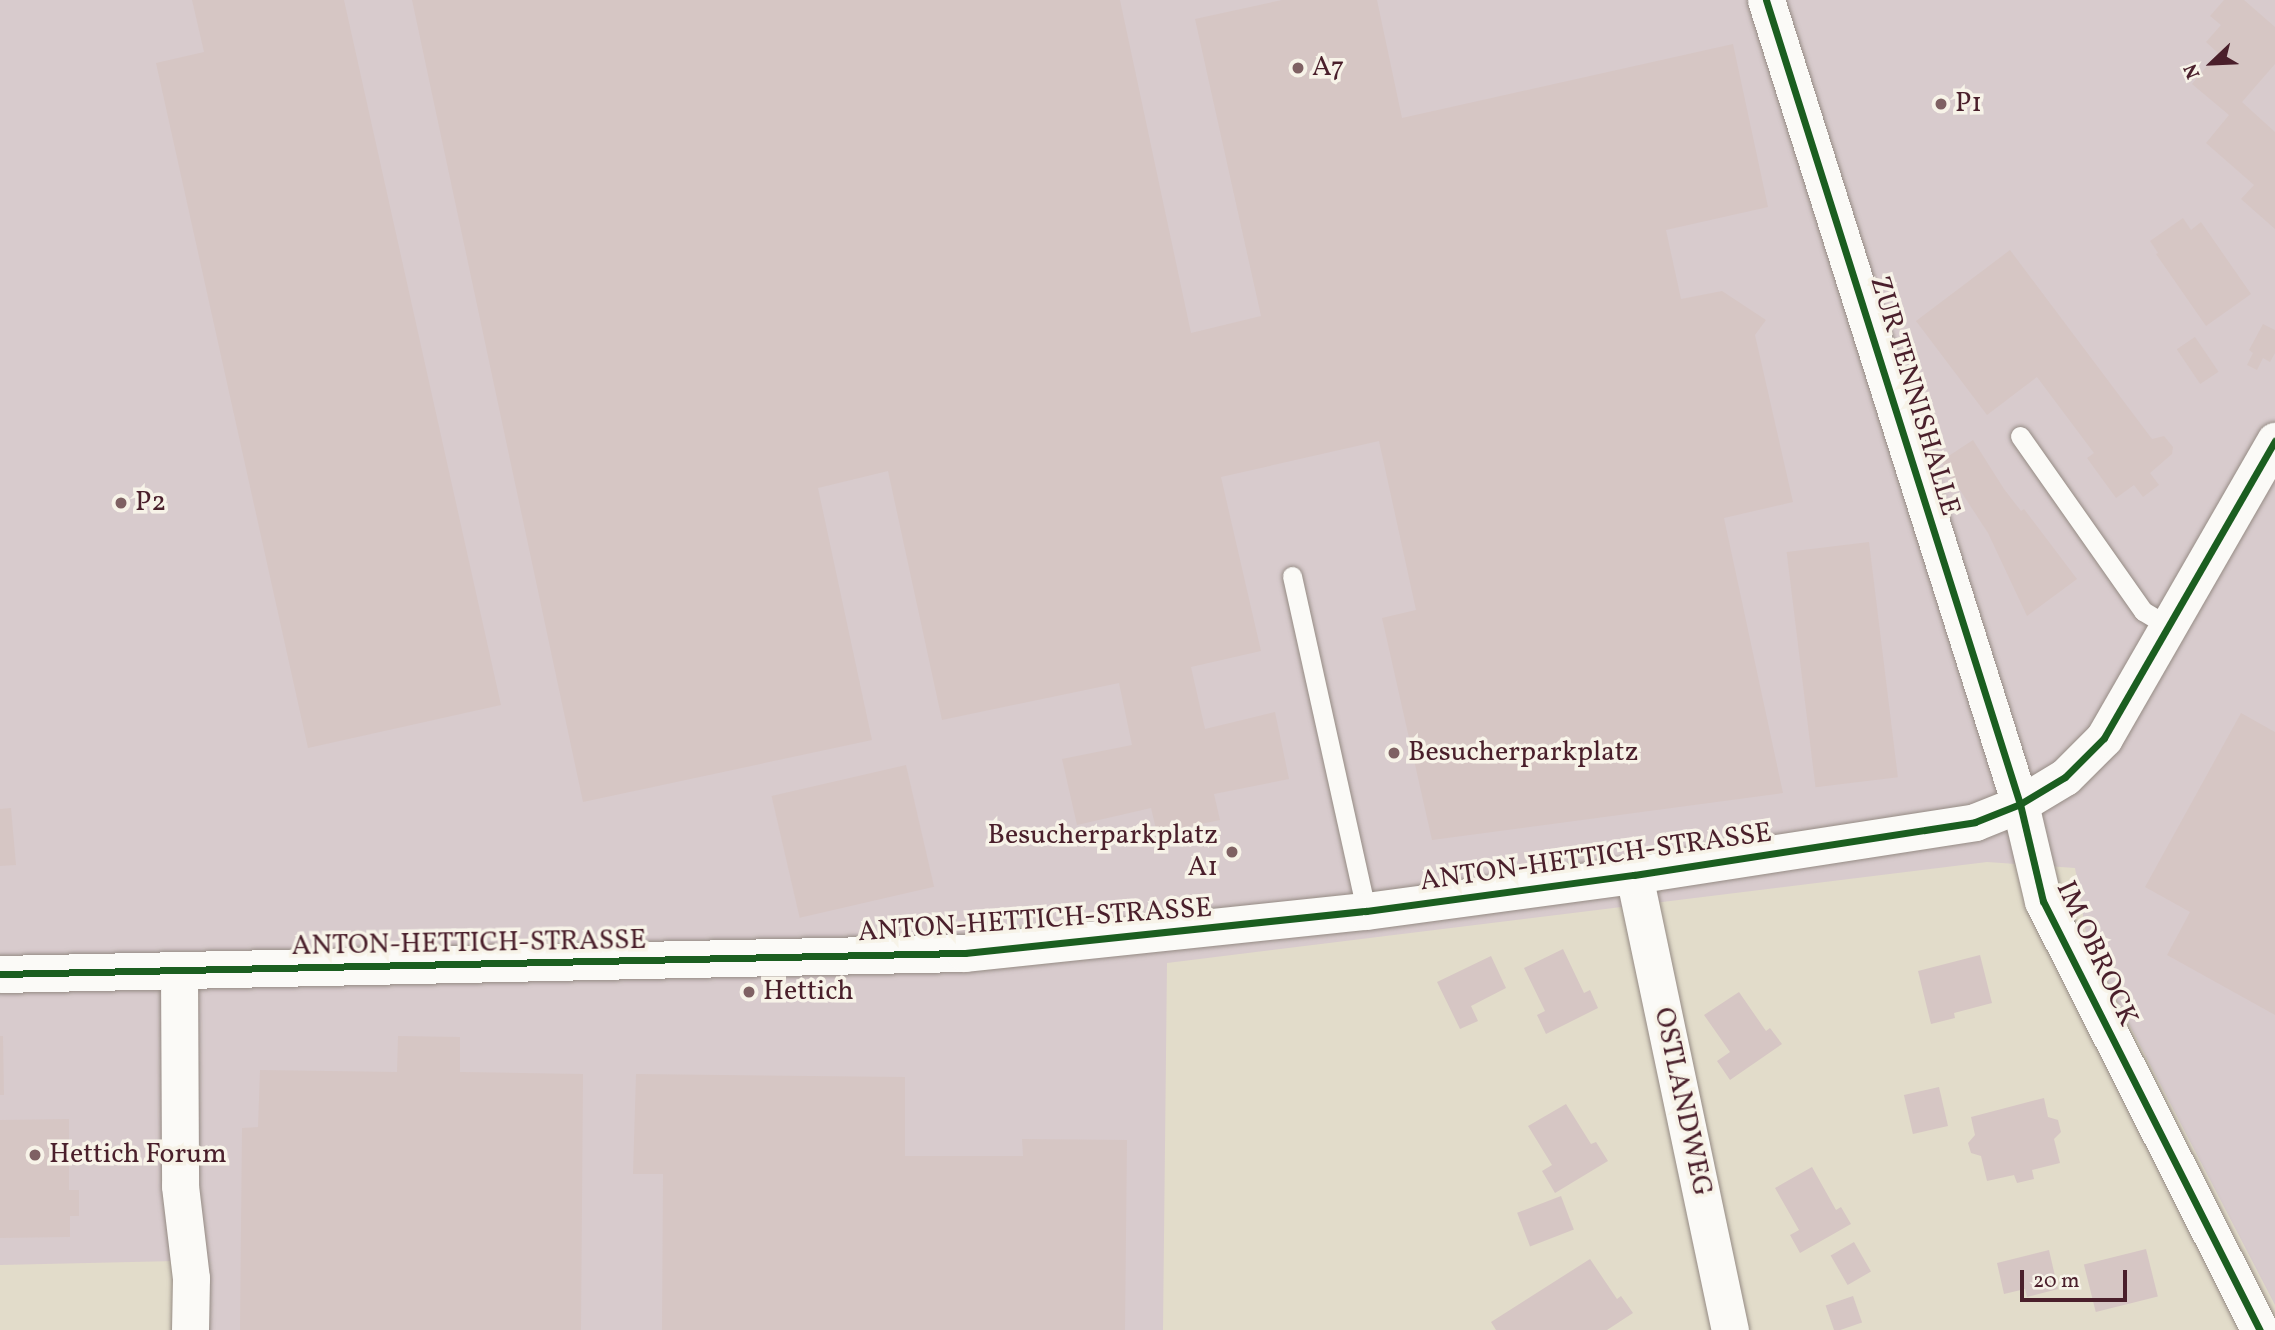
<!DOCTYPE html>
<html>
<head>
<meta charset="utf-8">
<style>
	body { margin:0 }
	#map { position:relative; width:2275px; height:1330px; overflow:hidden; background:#e2dcca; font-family:Vollkorn,serif }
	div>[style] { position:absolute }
	.industrial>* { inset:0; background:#d8cbcd }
	.building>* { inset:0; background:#d6c6c4; transform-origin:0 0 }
	.roads { filter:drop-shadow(0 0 2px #958b84) drop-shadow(0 0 2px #958b84) }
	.service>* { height:19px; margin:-9.5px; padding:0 9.5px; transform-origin:9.5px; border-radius:9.5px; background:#fbfaf7 }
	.minor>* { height:37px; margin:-18.5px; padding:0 18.5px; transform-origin:18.5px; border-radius:18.5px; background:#fbfaf7 }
	.cycleway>* { height:7px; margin:-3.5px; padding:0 3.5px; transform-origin:3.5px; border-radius:3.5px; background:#1b5e20 }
	.dots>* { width:19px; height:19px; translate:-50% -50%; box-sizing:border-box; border:4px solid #f7f3e8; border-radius:50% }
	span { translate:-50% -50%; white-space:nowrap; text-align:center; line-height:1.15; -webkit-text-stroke:7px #f7f3e8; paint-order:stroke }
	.poi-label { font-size:28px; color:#4a1f2b }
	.left { translate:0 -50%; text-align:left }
	.right { translate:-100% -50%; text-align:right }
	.street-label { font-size:28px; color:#4a1f2b }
	.north { position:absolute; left:2177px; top:28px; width:70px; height:70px; -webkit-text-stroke:5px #f7f3e8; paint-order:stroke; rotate:247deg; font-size:19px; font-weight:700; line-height:28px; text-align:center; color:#4a1f2b }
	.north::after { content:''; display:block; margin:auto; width:24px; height:32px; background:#4a1f2b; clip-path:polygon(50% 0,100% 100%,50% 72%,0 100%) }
	.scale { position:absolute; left:2020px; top:1270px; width:107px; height:32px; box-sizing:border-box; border:4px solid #4a1f2b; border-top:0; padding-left:9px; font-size:21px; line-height:24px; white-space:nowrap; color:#4a1f2b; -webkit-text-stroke:5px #f7f3e8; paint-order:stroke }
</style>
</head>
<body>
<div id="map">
	<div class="industrial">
		<i style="clip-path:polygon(0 0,2275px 0,2275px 1305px,2088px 945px,2075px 868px,1987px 862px,1167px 963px,1163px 1330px,175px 1330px,176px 1261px,0 1265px)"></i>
	</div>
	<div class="building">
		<i style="clip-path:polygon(192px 0,344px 0,501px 705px,308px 748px,156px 63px,204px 52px)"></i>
		<i style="clip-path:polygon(412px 0,1120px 0,1191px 333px,1261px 316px,1195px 19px,1282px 0,1377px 0,1402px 118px,1733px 44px,1768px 207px,1666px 230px,1681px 299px,1722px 291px,1766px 320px,1755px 335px,1793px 502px,1724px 518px,1783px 793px,1432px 840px,1382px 618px,1416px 610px,1379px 441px,1221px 477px,1261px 651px,1191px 667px,1205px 729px,1275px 712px,1289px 779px,1214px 794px,1220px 820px,1157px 833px,1151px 808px,1077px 825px,1062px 759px,1132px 745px,1119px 683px,942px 720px,888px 471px,818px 488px,872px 740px,583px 802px)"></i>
		<i style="clip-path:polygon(2224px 0,2244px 0,2275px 27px,2275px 64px,2242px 102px,2275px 132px,2275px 229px,2241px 199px,2254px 185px,2206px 143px,2229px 115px,2192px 84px,2218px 53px,2206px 42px,2221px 25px,2210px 16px)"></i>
		<i style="clip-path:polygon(2183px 218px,2191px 230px,2201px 222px,2251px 294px,2206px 326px,2156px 254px,2158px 253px,2150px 241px)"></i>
		<i style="clip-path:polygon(2010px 250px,2152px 439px,2164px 436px,2173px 447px,2172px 454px,2150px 473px,2159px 485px,2143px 497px,2134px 485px,2116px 498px,2087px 458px,2094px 453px,2037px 377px,1987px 415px,1916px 321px)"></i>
		<i style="clip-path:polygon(2263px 324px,2275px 330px,2275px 353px,2270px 362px,2263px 358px,2257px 370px,2247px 365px,2253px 353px,2249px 350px)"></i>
		<i style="left:2195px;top:337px;width:42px;height:22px;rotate:56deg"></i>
		<i style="clip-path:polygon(1973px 440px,2004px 489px,2021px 511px,2024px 509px,2077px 579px,2027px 616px,1988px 533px,1941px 461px)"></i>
		<i style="left:1869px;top:542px;width:237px;height:83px;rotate:83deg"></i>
		<i style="clip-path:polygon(2241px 713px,2275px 732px,2275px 1015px,2167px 955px,2190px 912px,2145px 887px)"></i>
		<i style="left:906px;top:765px;width:125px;height:138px;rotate:77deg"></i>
		<i style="clip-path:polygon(11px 808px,16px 865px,0 866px,0 809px)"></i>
		<i style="clip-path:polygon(1563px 949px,1584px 993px,1590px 990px,1598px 1008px,1546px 1034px,1537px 1015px,1545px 1011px,1524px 968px)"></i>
		<i style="clip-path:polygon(1980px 955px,1992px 1003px,1954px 1013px,1955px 1018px,1931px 1024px,1918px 971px)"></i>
		<i style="clip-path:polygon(1491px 956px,1506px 988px,1471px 1006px,1478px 1021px,1460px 1029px,1437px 982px)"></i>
		<i style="clip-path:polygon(1739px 992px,1766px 1031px,1770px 1028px,1782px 1044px,1730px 1080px,1717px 1061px,1730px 1052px,1704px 1015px)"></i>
		<i style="clip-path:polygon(0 1036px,3px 1036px,4px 1095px,0 1095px)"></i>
		<i style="clip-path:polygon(398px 1036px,460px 1037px,460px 1072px,583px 1074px,581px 1330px,240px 1330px,242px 1128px,258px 1127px,260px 1070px,397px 1072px)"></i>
		<i style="clip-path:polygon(636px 1074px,905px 1077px,905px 1156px,1023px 1156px,1022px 1139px,1127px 1140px,1125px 1330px,662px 1330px,663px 1174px,633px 1174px)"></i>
		<i style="left:1939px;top:1087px;width:40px;height:36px;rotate:77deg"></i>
		<i style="clip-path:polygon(2044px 1098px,2048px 1117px,2058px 1120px,2061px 1132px,2054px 1139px,2060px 1163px,2032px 1170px,2034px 1179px,2017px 1183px,2014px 1175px,1987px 1181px,1981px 1156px,1971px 1153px,1968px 1143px,1975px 1135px,1971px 1117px)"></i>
		<i style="clip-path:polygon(1566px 1104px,1591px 1144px,1596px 1142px,1608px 1161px,1555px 1193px,1542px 1171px,1552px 1165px,1528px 1126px)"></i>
		<i style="clip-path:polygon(69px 1119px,69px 1190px,79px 1190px,79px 1216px,70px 1216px,70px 1237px,0 1238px,0 1120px)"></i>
		<i style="clip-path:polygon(1812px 1167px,1836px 1210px,1841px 1207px,1851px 1224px,1800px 1253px,1790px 1235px,1799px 1230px,1775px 1188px)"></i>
		<i style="left:1561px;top:1196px;width:36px;height:47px;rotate:69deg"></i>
		<i style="left:1854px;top:1242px;width:34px;height:27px;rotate:60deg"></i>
		<i style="left:2146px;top:1249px;width:49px;height:64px;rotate:76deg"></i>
		<i style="clip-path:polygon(2049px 1250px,2058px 1289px,2027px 1297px,2025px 1289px,2004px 1294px,1997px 1263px)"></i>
		<i style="clip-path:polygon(1590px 1259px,1617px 1299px,1621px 1296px,1633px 1313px,1607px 1330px,1496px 1330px,1491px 1322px)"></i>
		<i style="left:1853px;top:1296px;width:28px;height:29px;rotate:71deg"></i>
	</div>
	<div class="roads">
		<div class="service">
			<i style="left:2020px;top:436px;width:214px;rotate:54.9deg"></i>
			<i style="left:2143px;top:611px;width:31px;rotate:31deg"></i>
			<i style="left:1292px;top:576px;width:343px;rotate:77.5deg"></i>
		</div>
		<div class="minor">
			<i style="left:1766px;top:0;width:843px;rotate:72.47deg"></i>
			<i style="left:2020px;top:804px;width:100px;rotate:76.7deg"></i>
			<i style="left:2043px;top:901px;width:481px;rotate:63.2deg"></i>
			<i style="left:1634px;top:875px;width:465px;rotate:78.1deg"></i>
			<i style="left:179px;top:972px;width:214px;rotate:89.7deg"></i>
			<i style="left:180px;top:1186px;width:93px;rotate:83.2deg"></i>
			<i style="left:191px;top:1278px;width:52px;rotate:91.1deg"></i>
			<i style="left:0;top:974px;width:965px;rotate:-1.25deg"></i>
			<i style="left:965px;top:953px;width:403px;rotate:-6deg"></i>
			<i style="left:1366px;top:911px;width:270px;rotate:-7.7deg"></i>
			<i style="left:1634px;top:875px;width:345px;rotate:-8.8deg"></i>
			<i style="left:1975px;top:822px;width:48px;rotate:-21.8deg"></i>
			<i style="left:2020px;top:804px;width:52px;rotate:-31deg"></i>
			<i style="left:2065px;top:777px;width:55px;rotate:-45deg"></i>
			<i style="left:2104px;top:738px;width:343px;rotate:-60.1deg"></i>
		</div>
	</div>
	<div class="cycleway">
		<i style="left:1766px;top:0;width:843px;rotate:72.47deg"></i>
		<i style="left:2020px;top:804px;width:100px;rotate:76.7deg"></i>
		<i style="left:2043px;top:901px;width:481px;rotate:63.2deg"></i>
		<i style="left:0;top:974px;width:965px;rotate:-1.25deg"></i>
		<i style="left:965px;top:953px;width:403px;rotate:-6deg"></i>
		<i style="left:1366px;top:911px;width:270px;rotate:-7.7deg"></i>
		<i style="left:1634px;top:875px;width:345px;rotate:-8.8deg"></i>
		<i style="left:1975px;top:822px;width:48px;rotate:-21.8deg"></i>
		<i style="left:2020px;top:804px;width:52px;rotate:-31deg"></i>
		<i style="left:2065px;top:777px;width:55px;rotate:-45deg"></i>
		<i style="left:2104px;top:738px;width:343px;rotate:-60.1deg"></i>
	</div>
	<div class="dots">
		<i style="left:1298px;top:68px;background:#7f6163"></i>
		<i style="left:1941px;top:104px;background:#7f6163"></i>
		<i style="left:121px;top:503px;background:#7f6163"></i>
		<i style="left:1394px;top:753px;background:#7f6163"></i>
		<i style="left:1232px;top:852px;background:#7f6163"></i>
		<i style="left:749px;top:992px;background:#7f6163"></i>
		<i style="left:35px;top:1155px;background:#7f6163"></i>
	</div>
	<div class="poi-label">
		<span class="left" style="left:1312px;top:68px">A7</span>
		<span class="left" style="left:1955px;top:104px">P1</span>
		<span class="left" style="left:135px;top:503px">P2</span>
		<span class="left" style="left:1408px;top:753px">Besucherparkplatz</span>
		<span class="right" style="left:1218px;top:852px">Besucherparkplatz<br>A1</span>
		<span class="left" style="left:763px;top:992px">Hettich</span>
		<span class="left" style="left:49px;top:1155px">Hettich Forum</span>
	</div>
	<div class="street-label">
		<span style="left:1914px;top:396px;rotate:73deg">ZUR TENNISHALLE</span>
		<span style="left:1596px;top:858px;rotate:-8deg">ANTON-HETTICH-STRASSE</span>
		<span style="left:1035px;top:921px;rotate:-4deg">ANTON-HETTICH-STRASSE</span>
		<span style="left:469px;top:944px;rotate:-1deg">ANTON-HETTICH-STRASSE</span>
		<span style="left:2096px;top:954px;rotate:65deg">IM OBROCK</span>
		<span style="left:1682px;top:1102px;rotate:78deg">OSTLANDWEG</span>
	</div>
	<div class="north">N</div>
	<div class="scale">20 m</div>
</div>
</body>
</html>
